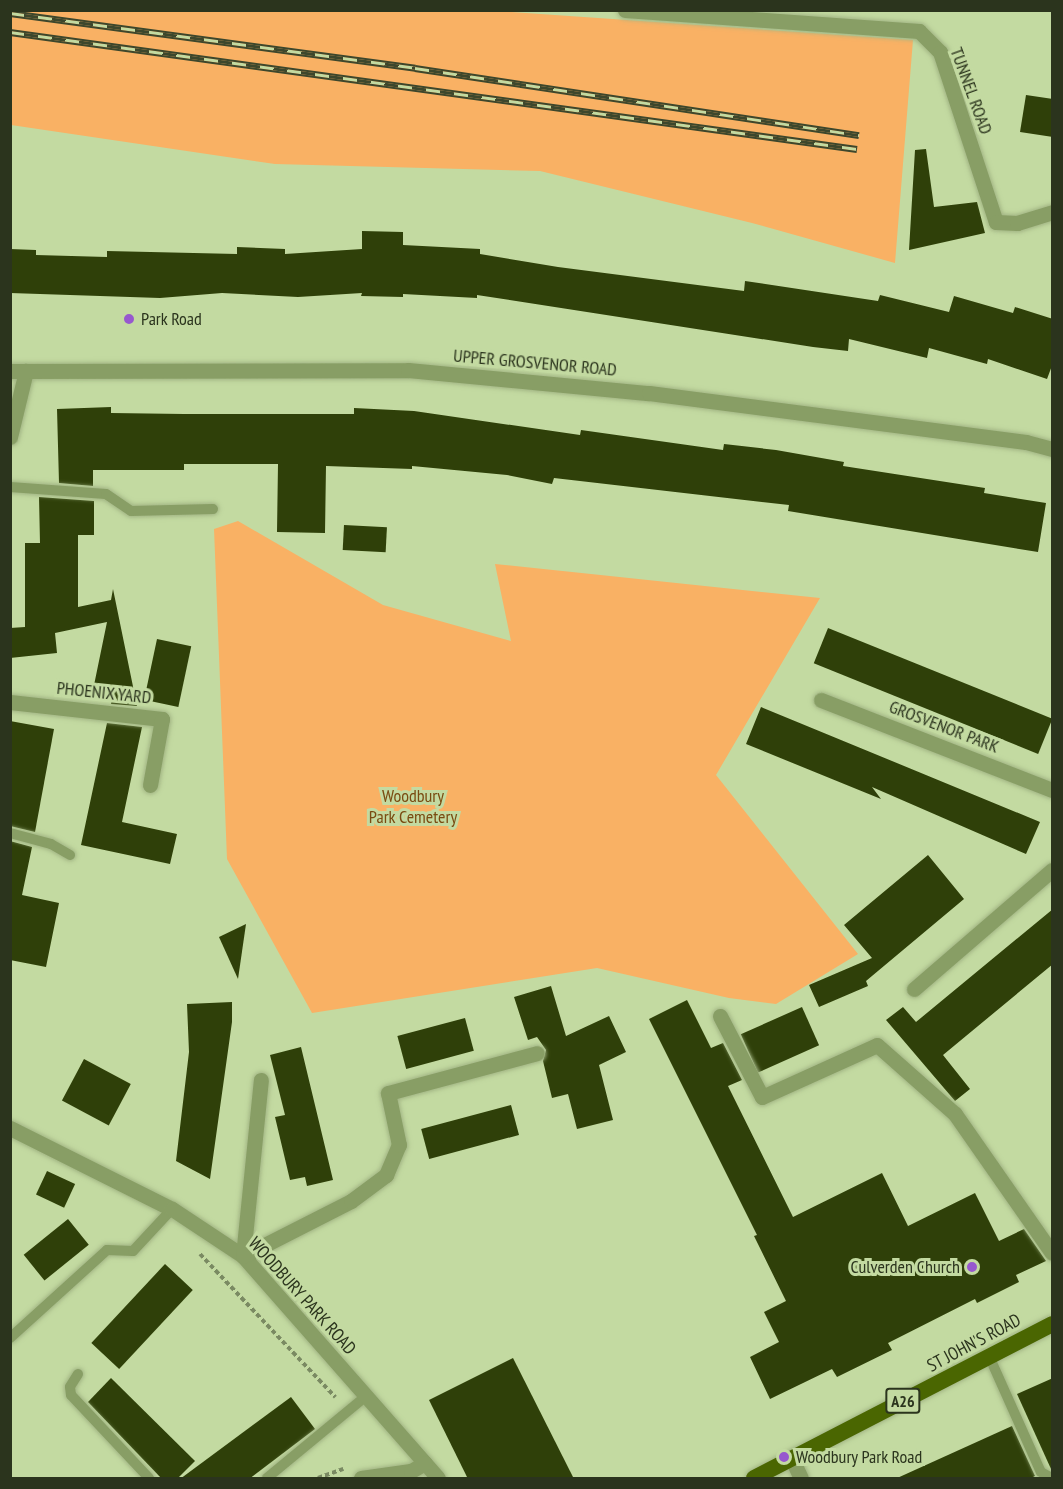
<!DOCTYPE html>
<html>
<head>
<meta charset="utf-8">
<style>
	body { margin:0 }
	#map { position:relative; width:1063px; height:1489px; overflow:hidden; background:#c3daa1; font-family:"PT Sans Narrow",sans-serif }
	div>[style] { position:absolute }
	.green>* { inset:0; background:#f9b164 }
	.building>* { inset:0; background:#2f4009; transform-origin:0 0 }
	.path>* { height:4px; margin-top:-2px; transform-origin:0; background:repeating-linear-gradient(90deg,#7a8a62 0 4.5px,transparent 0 7.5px) }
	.roads { filter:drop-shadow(0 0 2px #a2b584) drop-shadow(0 0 2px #a2b584) }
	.service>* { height:10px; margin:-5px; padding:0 5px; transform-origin:5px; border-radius:5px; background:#889e65 }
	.minor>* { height:15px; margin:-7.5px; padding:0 7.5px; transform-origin:7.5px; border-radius:7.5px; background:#889e65 }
	.tertiary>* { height:15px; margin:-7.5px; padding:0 7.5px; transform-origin:7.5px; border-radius:7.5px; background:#889e65 }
	.trunk>* { height:16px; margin:-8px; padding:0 8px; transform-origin:8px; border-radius:8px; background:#4a6601 }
	.rail>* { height:7px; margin-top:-3.5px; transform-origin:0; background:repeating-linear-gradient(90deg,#c3daa1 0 14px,#3d472c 0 28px); box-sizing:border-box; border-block:2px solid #3d472c }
	.dots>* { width:16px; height:16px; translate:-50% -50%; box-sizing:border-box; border:3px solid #c3daa1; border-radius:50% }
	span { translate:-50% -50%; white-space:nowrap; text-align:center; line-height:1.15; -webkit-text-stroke:6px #c3daa1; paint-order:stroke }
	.shield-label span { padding:2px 4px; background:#c3daa1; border:2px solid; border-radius:4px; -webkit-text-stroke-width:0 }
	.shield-label { font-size:16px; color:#2b341d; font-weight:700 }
	.street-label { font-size:18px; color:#2b341d }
	.poi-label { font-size:18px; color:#2b341d }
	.left { translate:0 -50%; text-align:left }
	.right { translate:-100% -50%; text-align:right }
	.park-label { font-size:18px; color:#7a4b11 }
	.frame { position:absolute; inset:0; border:12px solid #2b341d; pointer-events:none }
</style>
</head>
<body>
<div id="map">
	<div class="green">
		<i style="clip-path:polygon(484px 10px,913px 40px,895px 263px,752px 223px,540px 171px,275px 164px,11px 125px,11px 11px)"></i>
		<i style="clip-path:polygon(238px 521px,383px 605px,511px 641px,495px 564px,820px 598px,716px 775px,858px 954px,776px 1004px,729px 998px,597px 968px,312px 1013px,227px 859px,214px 529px)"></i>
	</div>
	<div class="building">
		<i style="clip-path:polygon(1026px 95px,1053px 99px,1053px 137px,1020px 132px)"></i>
		<i style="clip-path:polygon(926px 149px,934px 207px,977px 202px,985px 233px,909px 250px,915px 150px)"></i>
		<i style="clip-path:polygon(362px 231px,403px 232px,403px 245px,480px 249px,480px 254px,558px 267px,744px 291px,745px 281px,878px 301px,880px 295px,949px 312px,954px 296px,1013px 313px,1015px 307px,1053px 319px,1053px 363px,1047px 379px,988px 359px,987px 364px,929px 348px,927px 358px,849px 339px,848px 351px,813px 347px,477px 295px,477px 298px,403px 294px,403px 297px,361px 296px,362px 293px,298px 297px,222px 293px,160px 298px,10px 293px,10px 249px,36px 250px,36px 255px,107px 257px,107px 251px,237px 254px,237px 247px,285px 249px,285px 254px,362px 249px)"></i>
		<i style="clip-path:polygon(111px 407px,111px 413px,184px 414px,354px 414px,354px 408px,414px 411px,580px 435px,581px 430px,723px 450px,724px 444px,776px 450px,844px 462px,843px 466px,985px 488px,984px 493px,1046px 503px,1038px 552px,788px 511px,789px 505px,554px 478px,552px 484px,507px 475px,412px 466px,412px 469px,326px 466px,325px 533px,277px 532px,278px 464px,184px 464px,184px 470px,93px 470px,93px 486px,59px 483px,57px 409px)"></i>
		<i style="clip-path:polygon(39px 497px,94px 501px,94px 535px,78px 535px,78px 607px,111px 600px,113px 589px,137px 706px,111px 704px,113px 694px,93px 690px,107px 622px,55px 633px,57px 653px,10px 658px,10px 628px,25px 627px,25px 543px,40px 543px)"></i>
		<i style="left:344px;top:525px;width:43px;height:25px;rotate:3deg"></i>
		<i style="left:828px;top:628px;width:242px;height:38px;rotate:22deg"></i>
		<i style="left:157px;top:639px;width:35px;height:62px;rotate:12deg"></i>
		<i style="clip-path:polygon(761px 707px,1040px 822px,1026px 854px,872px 787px,881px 799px,746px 744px)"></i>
		<i style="clip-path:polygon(10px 721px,54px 729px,35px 832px,10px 826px)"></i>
		<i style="clip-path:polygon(107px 723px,142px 727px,122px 822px,177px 834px,170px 864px,81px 845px)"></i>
		<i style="clip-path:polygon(10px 841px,32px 847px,22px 895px,59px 903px,46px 967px,10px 960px)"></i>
		<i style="clip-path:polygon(928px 855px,964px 899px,866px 981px,868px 986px,819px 1007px,809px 985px,872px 958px,844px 925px)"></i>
		<i style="clip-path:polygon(1053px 909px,1053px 964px,943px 1055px,970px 1089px,955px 1101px,886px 1020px,903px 1007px,916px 1022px)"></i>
		<i style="clip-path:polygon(246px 924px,238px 979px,219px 937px)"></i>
		<i style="clip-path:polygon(551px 986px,566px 1036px,609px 1016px,626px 1052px,599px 1065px,613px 1120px,577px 1129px,568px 1094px,552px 1098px,543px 1061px,546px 1050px,537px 1037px,528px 1040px,514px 997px)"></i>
		<i style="clip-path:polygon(687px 1000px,711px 1048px,723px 1043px,742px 1080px,728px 1086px,793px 1217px,882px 1173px,908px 1226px,975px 1193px,999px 1241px,1024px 1229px,1046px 1261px,1016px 1275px,1019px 1282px,977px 1303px,975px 1299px,888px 1343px,892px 1350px,837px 1377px,832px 1369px,770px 1399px,750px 1357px,779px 1342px,764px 1312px,786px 1301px,754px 1236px,757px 1235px,649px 1019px)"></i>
		<i style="clip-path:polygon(232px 1002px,232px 1022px,210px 1179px,176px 1161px,189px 1052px,187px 1004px)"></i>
		<i style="left:802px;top:1007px;width:42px;height:67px;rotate:66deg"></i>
		<i style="left:465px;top:1018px;width:34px;height:70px;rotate:75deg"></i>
		<i style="clip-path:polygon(301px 1047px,333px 1180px,307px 1186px,305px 1177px,290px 1180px,275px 1117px,285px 1115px,270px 1055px)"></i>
		<i style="left:84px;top:1059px;width:53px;height:47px;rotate:28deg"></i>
		<i style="left:511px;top:1105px;width:31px;height:93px;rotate:75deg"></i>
		<i style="left:47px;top:1171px;width:31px;height:26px;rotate:25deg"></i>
		<i style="left:68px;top:1219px;width:33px;height:57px;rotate:51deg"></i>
		<i style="left:165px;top:1264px;width:38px;height:108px;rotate:43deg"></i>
		<i style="clip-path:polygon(513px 1358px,574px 1479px,468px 1479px,429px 1400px)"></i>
		<i style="clip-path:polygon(111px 1378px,195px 1461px,177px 1479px,162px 1479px,88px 1402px)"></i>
		<i style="clip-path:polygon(1053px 1378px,1053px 1468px,1051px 1469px,1017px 1394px)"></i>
		<i style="clip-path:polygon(291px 1397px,315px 1429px,249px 1479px,180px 1479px)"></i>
		<i style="clip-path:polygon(1012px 1426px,1035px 1476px,1029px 1479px,895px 1479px)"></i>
	</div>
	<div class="path">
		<i style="left:200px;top:1254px;width:197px;rotate:46.6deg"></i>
		<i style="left:318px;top:1478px;width:27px;rotate:-20deg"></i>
	</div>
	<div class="roads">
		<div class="service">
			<i style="left:10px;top:487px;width:96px;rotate:4.2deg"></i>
			<i style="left:106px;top:494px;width:30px;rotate:34deg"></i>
			<i style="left:131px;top:511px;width:82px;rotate:-1.4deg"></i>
			<i style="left:10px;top:833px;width:42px;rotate:15deg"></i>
			<i style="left:51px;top:844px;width:22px;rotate:30deg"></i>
			<i style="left:10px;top:1338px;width:131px;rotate:-42.2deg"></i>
			<i style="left:107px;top:1250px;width:26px;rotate:2deg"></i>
			<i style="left:133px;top:1251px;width:57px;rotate:-47.1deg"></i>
			<i style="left:989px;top:1356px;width:127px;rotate:65.9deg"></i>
			<i style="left:1041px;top:1472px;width:13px;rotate:29deg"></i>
			<i style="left:78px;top:1374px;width:15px;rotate:122deg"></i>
			<i style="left:70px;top:1387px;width:8px;rotate:83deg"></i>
			<i style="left:71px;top:1395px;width:114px;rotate:46.8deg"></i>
			<i style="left:267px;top:1478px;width:127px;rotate:-39.6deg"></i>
		</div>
		<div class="minor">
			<i style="left:625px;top:10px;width:295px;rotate:4.1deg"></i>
			<i style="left:919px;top:31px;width:30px;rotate:45deg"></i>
			<i style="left:940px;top:52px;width:179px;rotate:71.8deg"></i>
			<i style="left:996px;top:222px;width:21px;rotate:3deg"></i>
			<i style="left:1017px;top:223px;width:37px;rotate:-17deg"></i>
			<i style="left:10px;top:437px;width:68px;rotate:-76.4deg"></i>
			<i style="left:821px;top:700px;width:248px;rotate:21.3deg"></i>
			<i style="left:10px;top:702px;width:153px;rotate:6.4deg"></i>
			<i style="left:162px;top:719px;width:67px;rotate:100.3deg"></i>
			<i style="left:914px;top:989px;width:182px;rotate:-40.8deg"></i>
			<i style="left:720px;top:1016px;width:91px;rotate:62.6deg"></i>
			<i style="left:762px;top:1097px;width:126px;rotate:-24.3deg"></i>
			<i style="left:877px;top:1045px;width:104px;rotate:41.5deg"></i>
			<i style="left:955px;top:1114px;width:169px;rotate:55.1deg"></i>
			<i style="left:10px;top:1128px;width:181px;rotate:26.6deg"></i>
			<i style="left:172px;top:1209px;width:85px;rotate:33.5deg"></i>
			<i style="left:243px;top:1256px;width:295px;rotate:48.7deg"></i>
			<i style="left:243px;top:1256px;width:121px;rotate:-27deg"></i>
			<i style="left:351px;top:1201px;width:44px;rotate:-36.6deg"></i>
			<i style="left:386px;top:1175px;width:33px;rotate:-67deg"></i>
			<i style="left:399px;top:1145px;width:53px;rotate:-101.9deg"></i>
			<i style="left:388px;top:1093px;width:154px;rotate:-15deg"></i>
			<i style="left:243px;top:1256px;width:177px;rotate:-84.2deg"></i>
			<i style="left:792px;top:1459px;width:21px;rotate:65deg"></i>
			<i style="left:361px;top:1478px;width:50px;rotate:-8deg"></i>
			<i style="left:411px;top:1471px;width:16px;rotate:-30deg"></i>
		</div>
		<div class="tertiary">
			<i style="left:10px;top:371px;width:398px;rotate:-0.1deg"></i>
			<i style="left:408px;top:370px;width:242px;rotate:5.5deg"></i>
			<i style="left:649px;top:393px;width:380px;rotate:7.4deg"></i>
			<i style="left:1026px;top:442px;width:27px;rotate:15deg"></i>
		</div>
		<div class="trunk">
			<i style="left:754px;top:1478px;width:335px;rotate:-27.3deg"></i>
		</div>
	</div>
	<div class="rail">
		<i style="left:10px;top:13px;width:409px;rotate:7.7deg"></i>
		<i style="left:415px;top:68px;width:449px;rotate:8.6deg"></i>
		<i style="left:10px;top:32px;width:855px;rotate:7.86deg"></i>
	</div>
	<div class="dots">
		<i style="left:129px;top:319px;background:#9758ce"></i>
		<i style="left:972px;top:1267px;background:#9758ce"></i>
		<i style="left:784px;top:1457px;background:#9758ce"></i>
	</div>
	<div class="shield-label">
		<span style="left:903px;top:1401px">A26</span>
	</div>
	<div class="street-label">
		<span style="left:971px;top:91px;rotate:70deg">TUNNEL ROAD</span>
		<span style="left:535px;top:363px;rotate:5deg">UPPER GROSVENOR ROAD</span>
		<span style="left:104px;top:693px;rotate:6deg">PHOENIX YARD</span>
		<span style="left:944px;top:727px;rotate:21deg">GROSVENOR PARK</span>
		<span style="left:302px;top:1296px;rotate:48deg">WOODBURY PARK ROAD</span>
		<span style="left:974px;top:1343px;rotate:-28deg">ST JOHN'S ROAD</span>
	</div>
	<div class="poi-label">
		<span class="left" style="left:141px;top:319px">Park Road</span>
		<span class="right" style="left:960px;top:1267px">Culverden Church</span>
		<span class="left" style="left:796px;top:1457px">Woodbury Park Road</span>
	</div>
	<div class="park-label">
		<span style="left:413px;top:807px">Woodbury<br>Park Cemetery</span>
	</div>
	<div class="frame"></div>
</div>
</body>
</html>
